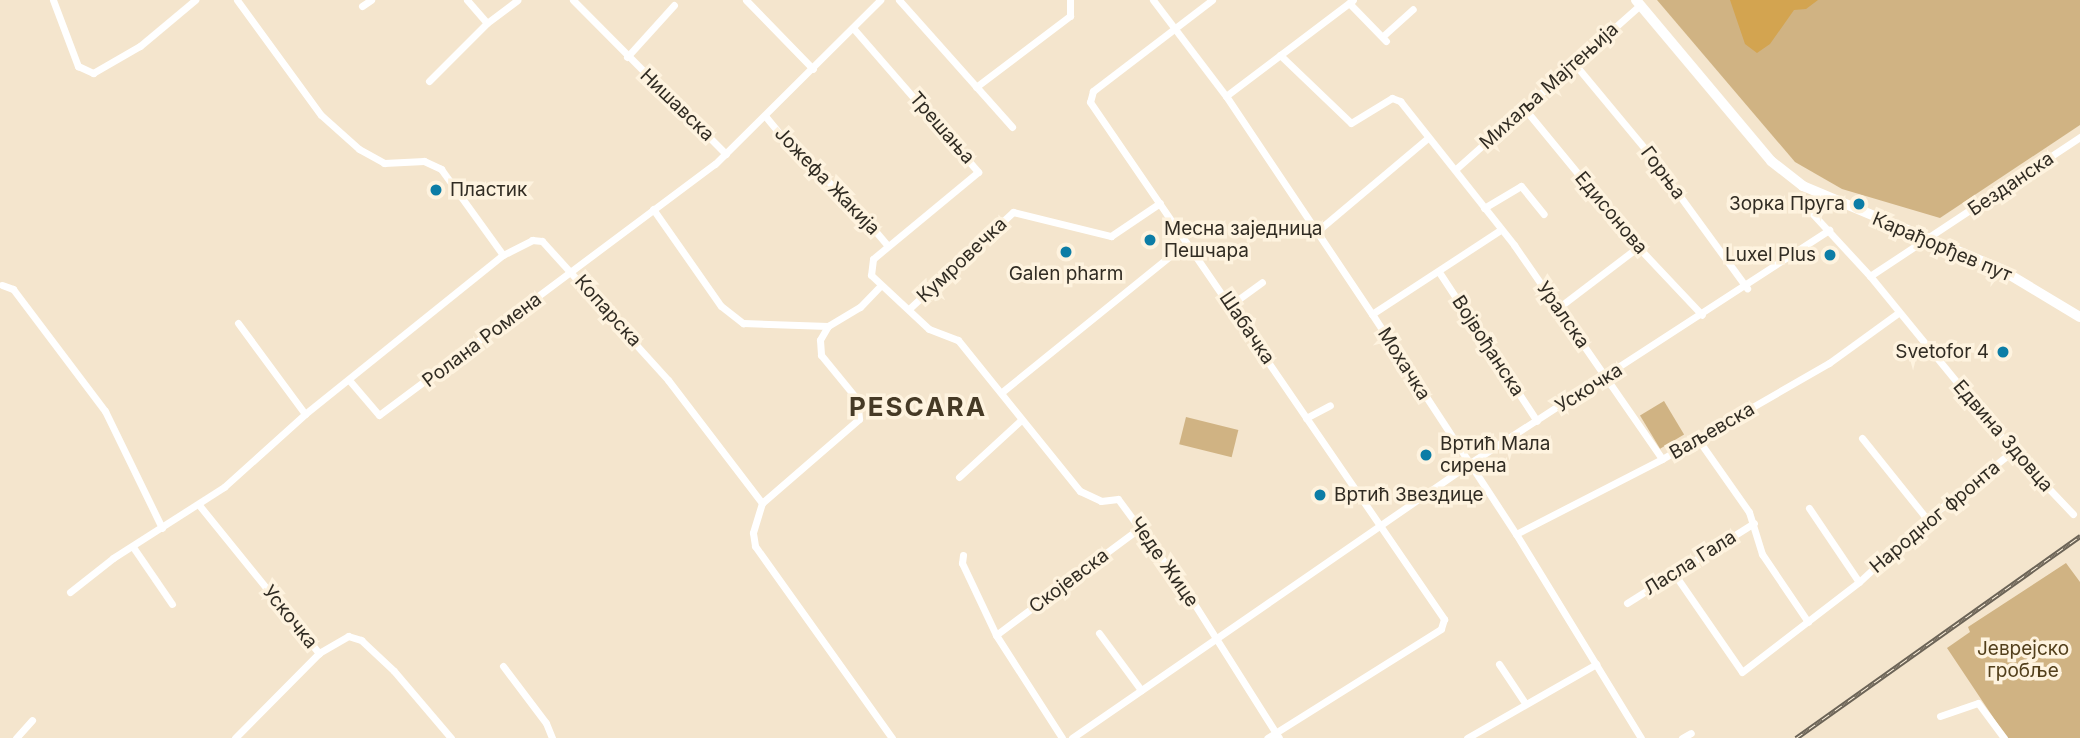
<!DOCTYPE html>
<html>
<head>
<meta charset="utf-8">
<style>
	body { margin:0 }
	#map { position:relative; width:2080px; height:738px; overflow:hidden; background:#f4e5cd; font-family:Inter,sans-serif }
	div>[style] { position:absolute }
	.green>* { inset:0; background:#d0b383; transform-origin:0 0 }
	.water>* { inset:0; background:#d3a450 }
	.minor>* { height:7px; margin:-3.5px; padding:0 3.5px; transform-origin:3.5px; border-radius:3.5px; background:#fff }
	.secondary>* { height:10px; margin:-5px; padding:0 5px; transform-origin:5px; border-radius:5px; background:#fff }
	.rail>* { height:5px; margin-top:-2.5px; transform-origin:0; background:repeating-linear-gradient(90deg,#fef3df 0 8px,#6c6457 0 16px); box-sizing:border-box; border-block:2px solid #6c6457 }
	.dots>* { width:19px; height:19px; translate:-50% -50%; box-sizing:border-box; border:4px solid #fef3df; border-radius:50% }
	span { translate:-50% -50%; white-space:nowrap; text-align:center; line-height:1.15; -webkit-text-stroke:7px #fef3df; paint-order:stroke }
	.street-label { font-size:19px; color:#312c23 }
	.poi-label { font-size:19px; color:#312c23 }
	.left { translate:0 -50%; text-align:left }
	.right { translate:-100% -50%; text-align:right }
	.park-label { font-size:19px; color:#523f1b }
	.district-label { font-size:26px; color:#463a26; font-weight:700; letter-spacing:2px }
</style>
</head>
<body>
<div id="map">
	<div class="green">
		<i style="clip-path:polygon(1657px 0,2080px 0,2080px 125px,1940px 218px,1842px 189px,1795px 162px)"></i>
		<i style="left:1664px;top:401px;width:39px;height:28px;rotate:59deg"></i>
		<i style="left:1186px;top:417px;width:54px;height:28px;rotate:14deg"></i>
		<i style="clip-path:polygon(2066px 563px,2080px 582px,2080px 738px,2007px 738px,1947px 648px,1970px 632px,1968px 627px)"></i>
	</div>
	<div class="water">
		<i style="clip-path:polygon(1730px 0,1818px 0,1806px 9px,1794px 10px,1770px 44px,1757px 53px,1745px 44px)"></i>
	</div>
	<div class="minor">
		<i style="left:53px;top:0;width:71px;rotate:69.3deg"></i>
		<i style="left:78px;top:66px;width:17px;rotate:25deg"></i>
		<i style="left:93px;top:73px;width:54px;rotate:-29.9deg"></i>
		<i style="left:140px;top:46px;width:72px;rotate:-39.9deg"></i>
		<i style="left:237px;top:0;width:142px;rotate:53.9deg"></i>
		<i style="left:321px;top:115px;width:51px;rotate:41.8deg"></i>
		<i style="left:359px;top:149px;width:29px;rotate:29deg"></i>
		<i style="left:384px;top:163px;width:40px;rotate:-2.9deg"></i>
		<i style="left:424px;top:161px;width:19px;rotate:25deg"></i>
		<i style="left:441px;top:169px;width:106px;rotate:54.2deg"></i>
		<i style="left:503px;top:255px;width:33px;rotate:-27deg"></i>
		<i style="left:532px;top:240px;width:10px;rotate:6deg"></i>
		<i style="left:542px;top:241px;width:188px;rotate:47.8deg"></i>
		<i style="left:668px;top:380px;width:155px;rotate:52.6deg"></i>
		<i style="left:467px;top:0;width:30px;rotate:49deg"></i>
		<i style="left:573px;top:0;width:217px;rotate:45.2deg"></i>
		<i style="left:746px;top:0;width:96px;rotate:45.8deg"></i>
		<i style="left:899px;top:0;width:170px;rotate:48.3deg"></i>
		<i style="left:1153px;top:0;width:121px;rotate:52.8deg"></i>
		<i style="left:1226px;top:96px;width:262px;rotate:56.2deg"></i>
		<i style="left:1372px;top:314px;width:263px;rotate:56.8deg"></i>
		<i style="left:1516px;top:534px;width:239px;rotate:58.5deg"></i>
		<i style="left:1212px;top:0;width:150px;rotate:142.6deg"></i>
		<i style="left:1093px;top:91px;width:11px;rotate:105deg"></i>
		<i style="left:1090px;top:102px;width:627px;rotate:55.6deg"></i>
		<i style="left:1444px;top:619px;width:10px;rotate:107deg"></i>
		<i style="left:1441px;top:629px;width:205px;rotate:147.9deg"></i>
		<i style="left:1349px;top:3px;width:53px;rotate:45.8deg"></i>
		<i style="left:362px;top:6px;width:11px;rotate:-34deg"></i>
		<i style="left:853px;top:28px;width:191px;rotate:49deg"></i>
		<i style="left:978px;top:172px;width:136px;rotate:140.4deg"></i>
		<i style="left:873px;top:259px;width:16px;rotate:97deg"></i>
		<i style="left:871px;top:275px;width:79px;rotate:43deg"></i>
		<i style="left:929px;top:329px;width:31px;rotate:21deg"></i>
		<i style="left:958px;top:340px;width:194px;rotate:51.1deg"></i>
		<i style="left:1080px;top:491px;width:23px;rotate:25deg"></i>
		<i style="left:1101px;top:501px;width:17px;rotate:-7deg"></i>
		<i style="left:1118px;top:499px;width:118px;rotate:53.6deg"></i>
		<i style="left:1188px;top:594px;width:170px;rotate:57.7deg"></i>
		<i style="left:1383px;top:36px;width:40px;rotate:-42deg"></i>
		<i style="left:1280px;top:55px;width:98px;rotate:43.8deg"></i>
		<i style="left:1351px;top:123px;width:48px;rotate:-31.4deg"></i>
		<i style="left:1392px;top:98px;width:9px;rotate:21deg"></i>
		<i style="left:1400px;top:101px;width:184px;rotate:51.6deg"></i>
		<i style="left:1514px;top:245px;width:260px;rotate:55.3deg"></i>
		<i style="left:627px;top:57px;width:70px;rotate:-47.9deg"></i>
		<i style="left:1573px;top:62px;width:116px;rotate:50.3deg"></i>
		<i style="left:1647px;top:151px;width:170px;rotate:53.9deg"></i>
		<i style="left:429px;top:81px;width:82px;rotate:-45deg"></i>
		<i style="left:487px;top:23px;width:38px;rotate:-37deg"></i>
		<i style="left:976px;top:87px;width:118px;rotate:-37.1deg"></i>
		<i style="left:1070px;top:16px;width:16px;rotate:-90deg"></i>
		<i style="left:1226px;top:96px;width:159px;rotate:-37.1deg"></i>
		<i style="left:1524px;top:108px;width:180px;rotate:50.6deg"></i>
		<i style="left:1638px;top:247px;width:93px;rotate:46.7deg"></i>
		<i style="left:766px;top:117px;width:45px;rotate:50.4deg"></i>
		<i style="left:795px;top:152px;width:72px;rotate:41.6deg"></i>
		<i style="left:849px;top:200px;width:60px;rotate:49.7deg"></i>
		<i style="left:1457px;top:168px;width:245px;rotate:-41.7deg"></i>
		<i style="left:1798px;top:198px;width:106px;rotate:47.3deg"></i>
		<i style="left:1870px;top:276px;width:226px;rotate:50.7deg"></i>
		<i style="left:2013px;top:451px;width:87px;rotate:46.4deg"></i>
		<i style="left:1484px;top:208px;width:43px;rotate:-30.7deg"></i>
		<i style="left:1521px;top:186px;width:36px;rotate:51deg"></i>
		<i style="left:653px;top:209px;width:118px;rotate:55deg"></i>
		<i style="left:721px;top:306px;width:28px;rotate:38deg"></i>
		<i style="left:743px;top:323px;width:85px;rotate:2deg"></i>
		<i style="left:828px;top:326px;width:37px;rotate:-31deg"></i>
		<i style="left:860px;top:307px;width:30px;rotate:-46deg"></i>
		<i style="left:1315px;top:233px;width:148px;rotate:-40.1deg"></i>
		<i style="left:1439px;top:272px;width:178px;rotate:56.7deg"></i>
		<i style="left:1870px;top:276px;width:252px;rotate:-33.5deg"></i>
		<i style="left:2px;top:285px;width:12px;rotate:20deg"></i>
		<i style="left:13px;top:289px;width:153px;rotate:53deg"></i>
		<i style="left:105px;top:411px;width:130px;rotate:64deg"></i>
		<i style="left:1232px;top:304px;width:37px;rotate:-36deg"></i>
		<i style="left:910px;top:308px;width:141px;rotate:-43deg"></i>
		<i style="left:1013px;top:212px;width:101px;rotate:13.8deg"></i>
		<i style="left:1111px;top:236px;width:59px;rotate:-34deg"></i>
		<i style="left:1558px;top:308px;width:101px;rotate:-37.3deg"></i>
		<i style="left:1372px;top:314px;width:152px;rotate:-33.2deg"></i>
		<i style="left:238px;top:323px;width:113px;rotate:53.6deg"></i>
		<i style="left:828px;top:326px;width:16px;rotate:120deg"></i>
		<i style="left:820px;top:340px;width:15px;rotate:86deg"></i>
		<i style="left:821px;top:355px;width:57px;rotate:50.7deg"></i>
		<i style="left:857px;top:399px;width:20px;rotate:84deg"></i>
		<i style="left:859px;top:419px;width:128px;rotate:139.1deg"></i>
		<i style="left:762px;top:503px;width:31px;rotate:107deg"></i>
		<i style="left:753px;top:533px;width:13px;rotate:81deg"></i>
		<i style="left:755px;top:546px;width:236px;rotate:54.5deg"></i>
		<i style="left:349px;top:380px;width:46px;rotate:49.4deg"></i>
		<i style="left:379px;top:415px;width:419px;rotate:-36.8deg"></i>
		<i style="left:715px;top:164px;width:233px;rotate:-44.8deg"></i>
		<i style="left:1002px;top:392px;width:237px;rotate:-39deg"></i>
		<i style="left:1306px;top:418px;width:27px;rotate:-28deg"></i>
		<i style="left:1697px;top:438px;width:90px;rotate:54.9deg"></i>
		<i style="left:1749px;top:512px;width:44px;rotate:72.8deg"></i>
		<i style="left:1762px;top:554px;width:82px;rotate:55.9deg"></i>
		<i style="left:1862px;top:438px;width:104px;rotate:51.3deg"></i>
		<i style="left:959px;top:477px;width:83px;rotate:-42.6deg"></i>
		<i style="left:199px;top:505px;width:191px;rotate:51deg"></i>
		<i style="left:1809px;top:508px;width:89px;rotate:56deg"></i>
		<i style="left:1516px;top:534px;width:164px;rotate:-27.2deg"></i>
		<i style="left:1662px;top:459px;width:193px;rotate:-29.9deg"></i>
		<i style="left:1829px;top:363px;width:85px;rotate:-35.9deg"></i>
		<i style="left:133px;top:547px;width:69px;rotate:55.6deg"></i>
		<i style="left:963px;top:555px;width:8px;rotate:97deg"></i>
		<i style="left:962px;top:563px;width:80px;rotate:64.7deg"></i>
		<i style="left:996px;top:635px;width:122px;rotate:57.3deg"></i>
		<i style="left:1673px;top:572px;width:121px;rotate:55.4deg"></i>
		<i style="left:1742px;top:672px;width:148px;rotate:-37.6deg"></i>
		<i style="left:1859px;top:582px;width:93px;rotate:-42.8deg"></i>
		<i style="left:1927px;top:519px;width:110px;rotate:-38.3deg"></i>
		<i style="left:70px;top:592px;width:55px;rotate:-38.3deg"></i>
		<i style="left:113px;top:558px;width:132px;rotate:-32.6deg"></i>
		<i style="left:224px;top:487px;width:109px;rotate:-42deg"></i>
		<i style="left:305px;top:414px;width:254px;rotate:-38.8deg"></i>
		<i style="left:1627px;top:603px;width:150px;rotate:-32.2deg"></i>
		<i style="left:1099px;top:633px;width:71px;rotate:53.6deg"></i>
		<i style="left:996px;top:635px;width:182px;rotate:-36.7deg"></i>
		<i style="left:1499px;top:664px;width:47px;rotate:56.3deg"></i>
		<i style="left:503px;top:666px;width:71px;rotate:53deg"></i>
		<i style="left:546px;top:723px;width:16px;rotate:68deg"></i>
		<i style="left:1940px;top:716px;width:40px;rotate:-18.9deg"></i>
		<i style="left:1978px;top:703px;width:44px;rotate:53.4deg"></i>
		<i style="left:16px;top:738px;width:24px;rotate:-48deg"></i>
		<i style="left:235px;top:738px;width:120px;rotate:-45.3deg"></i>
		<i style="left:319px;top:653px;width:34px;rotate:-30deg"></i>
		<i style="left:348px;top:636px;width:14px;rotate:17deg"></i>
		<i style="left:361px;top:640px;width:45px;rotate:43.2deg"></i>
		<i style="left:394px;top:671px;width:88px;rotate:49.6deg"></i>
		<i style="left:1072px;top:738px;width:480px;rotate:-34.6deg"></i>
		<i style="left:1467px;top:465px;width:432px;rotate:-33deg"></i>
		<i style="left:1467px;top:738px;width:149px;rotate:-29.8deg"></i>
		<i style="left:1682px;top:738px;width:10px;rotate:-29deg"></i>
	</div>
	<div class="secondary">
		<i style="left:1636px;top:0;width:210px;rotate:50deg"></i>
		<i style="left:1771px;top:161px;width:41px;rotate:38deg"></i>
		<i style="left:1803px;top:186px;width:214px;rotate:22.8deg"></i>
		<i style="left:2000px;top:269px;width:93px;rotate:31deg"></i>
	</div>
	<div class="rail">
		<i style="left:1796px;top:738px;width:349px;rotate:-35.4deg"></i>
	</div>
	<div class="dots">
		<i style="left:436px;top:190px;background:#0c7da6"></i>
		<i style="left:1859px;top:204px;background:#0c7da6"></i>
		<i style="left:1150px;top:240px;background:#0c7da6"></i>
		<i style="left:1066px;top:252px;background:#0c7da6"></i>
		<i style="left:1830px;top:255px;background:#0c7da6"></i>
		<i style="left:2003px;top:352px;background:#0c7da6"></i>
		<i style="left:1426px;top:455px;background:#0c7da6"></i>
		<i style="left:1320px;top:495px;background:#0c7da6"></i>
	</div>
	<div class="street-label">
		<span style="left:1549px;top:86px;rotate:-42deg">Михаља Мајтењија</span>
		<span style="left:677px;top:105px;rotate:44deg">Нишавска</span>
		<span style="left:942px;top:128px;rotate:49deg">Трешања</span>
		<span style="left:1663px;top:173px;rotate:53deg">Горња</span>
		<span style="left:827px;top:181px;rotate:46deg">Јожефа Жакија</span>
		<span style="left:2011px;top:184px;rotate:-34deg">Безданска</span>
		<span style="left:1611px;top:213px;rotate:50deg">Едисонова</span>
		<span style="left:1942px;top:247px;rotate:23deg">Карађорђев пут</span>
		<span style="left:962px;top:260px;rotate:-43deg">Кумровечка</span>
		<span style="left:608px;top:311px;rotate:48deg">Копарска</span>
		<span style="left:1563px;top:315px;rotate:55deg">Уралска</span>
		<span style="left:1247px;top:328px;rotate:56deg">Шабачка</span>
		<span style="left:482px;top:340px;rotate:-37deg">Ролана Ромена</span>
		<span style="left:1488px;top:346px;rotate:57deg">Војвођанска</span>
		<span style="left:1404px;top:364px;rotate:58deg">Мохачка</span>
		<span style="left:1589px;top:388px;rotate:-32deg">Ускочка</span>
		<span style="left:1712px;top:431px;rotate:-30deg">Ваљевска</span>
		<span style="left:2003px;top:436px;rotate:49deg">Едвина Здовца</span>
		<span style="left:1935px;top:517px;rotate:-40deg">Народног фронта</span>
		<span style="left:1164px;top:562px;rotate:55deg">Чеде Жице</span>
		<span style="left:1690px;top:563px;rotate:-32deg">Ласла Гала</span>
		<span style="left:1069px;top:581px;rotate:-37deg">Скојевска</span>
		<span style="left:290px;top:617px;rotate:51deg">Ускочка</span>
	</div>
	<div class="poi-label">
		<span class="left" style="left:450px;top:190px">Пластик</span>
		<span class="right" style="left:1845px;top:204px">Зорка Пруга</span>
		<span class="left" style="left:1164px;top:240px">Месна заједница<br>Пешчара</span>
		<span class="right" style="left:1816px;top:255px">Luxel Plus</span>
		<span style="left:1066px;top:274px">Galen pharm</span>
		<span class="right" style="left:1989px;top:352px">Svetofor 4</span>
		<span class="left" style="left:1440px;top:455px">Вртић Мала<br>сирена</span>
		<span class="left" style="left:1334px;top:495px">Вртић Звездице</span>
	</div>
	<div class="park-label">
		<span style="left:2023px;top:660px">Јеврејско<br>гробље</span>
	</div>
	<div class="district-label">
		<span style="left:918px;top:407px">PESCARA</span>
	</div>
</div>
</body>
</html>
